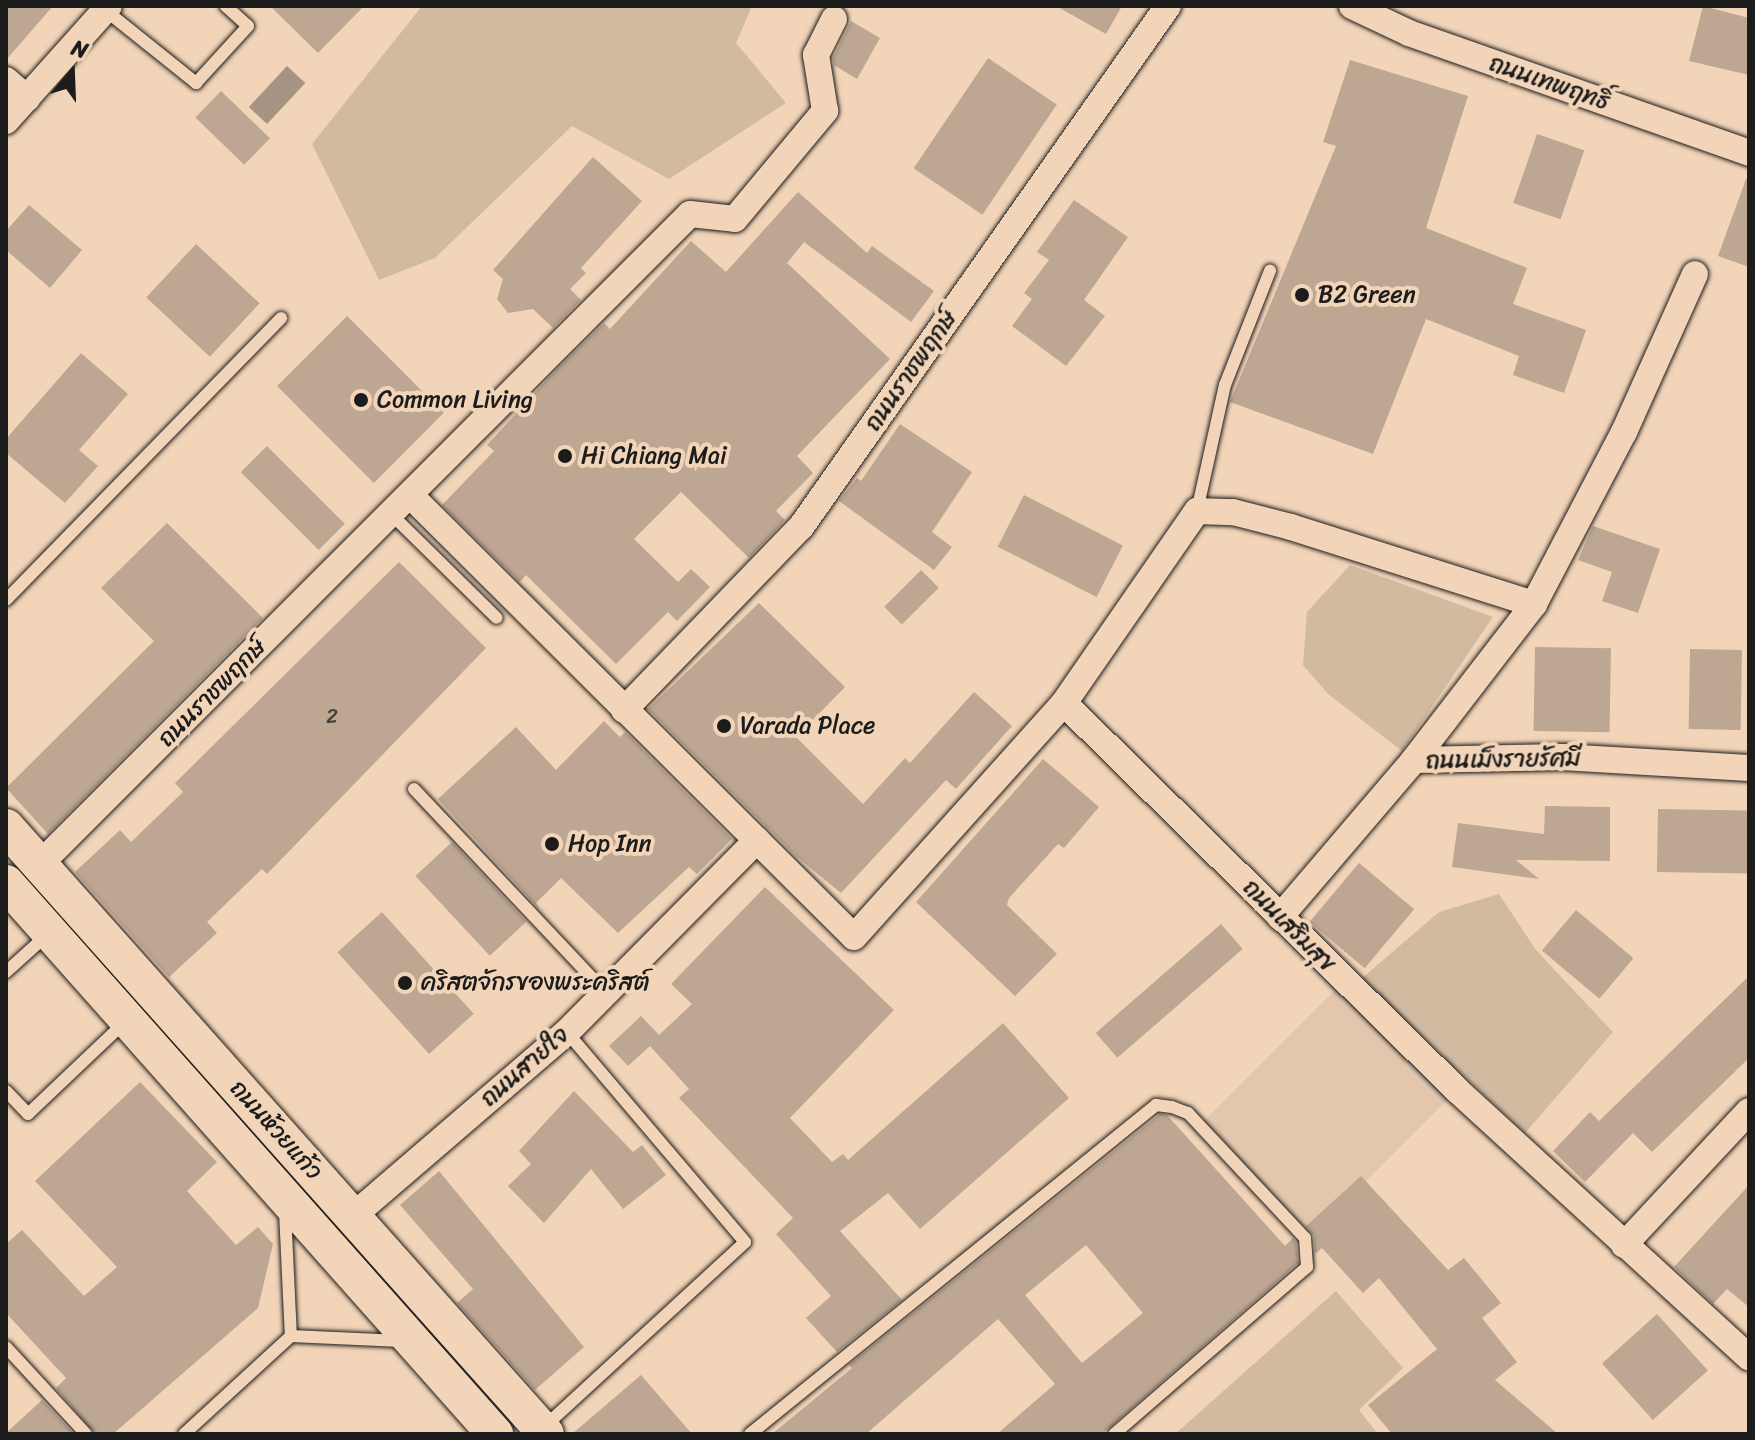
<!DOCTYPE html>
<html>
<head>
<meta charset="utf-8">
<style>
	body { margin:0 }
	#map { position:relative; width:1755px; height:1440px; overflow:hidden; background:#f2d5b8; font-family:Sriracha,"Playpen Sans Thai",sans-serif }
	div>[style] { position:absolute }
	.built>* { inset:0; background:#e2c7ad; transform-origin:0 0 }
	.green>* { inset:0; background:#d2baa1 }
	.water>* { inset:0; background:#a69381; transform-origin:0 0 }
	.building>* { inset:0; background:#bda792; transform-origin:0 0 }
	.roads { filter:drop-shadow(0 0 2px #1c1c1c) drop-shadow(0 0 2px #1c1c1c) }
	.service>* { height:12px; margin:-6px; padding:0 6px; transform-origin:6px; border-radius:6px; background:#f2d5b8 }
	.minor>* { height:26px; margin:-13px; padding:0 13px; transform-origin:13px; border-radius:13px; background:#f2d5b8 }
	.secondary>* { height:36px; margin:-18px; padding:0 18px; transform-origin:18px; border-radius:18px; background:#f2d5b8 }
	.dots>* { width:22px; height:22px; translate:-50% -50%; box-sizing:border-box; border:4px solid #f2d5b8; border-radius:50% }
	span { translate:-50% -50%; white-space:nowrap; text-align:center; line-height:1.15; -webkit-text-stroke:8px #f2d5b8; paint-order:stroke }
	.number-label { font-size:20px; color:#443f3a }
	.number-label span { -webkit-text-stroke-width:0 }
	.street-label { font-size:24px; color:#1c1c1c }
	.poi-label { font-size:24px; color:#1c1c1c }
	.left { translate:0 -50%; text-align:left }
	.frame { position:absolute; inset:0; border:8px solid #1c1c1c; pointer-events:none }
	.north { position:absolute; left:32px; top:32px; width:80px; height:80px; -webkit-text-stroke:6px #f2d5b8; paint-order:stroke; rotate:19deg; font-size:22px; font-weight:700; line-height:32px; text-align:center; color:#1c1c1c }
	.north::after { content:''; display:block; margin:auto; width:28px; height:36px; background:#1c1c1c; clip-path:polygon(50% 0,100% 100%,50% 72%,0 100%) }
</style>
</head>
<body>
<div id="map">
	<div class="built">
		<i style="left:1343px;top:982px;width:157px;height:203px;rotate:45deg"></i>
	</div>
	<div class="green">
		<i style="clip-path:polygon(422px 6px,752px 6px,736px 43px,786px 103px,669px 179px,572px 126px,435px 258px,379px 280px,312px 144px)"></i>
		<i style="clip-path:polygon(1350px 565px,1493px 617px,1402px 751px,1328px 694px,1303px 665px,1307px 612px)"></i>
		<i style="clip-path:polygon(1499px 894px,1536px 950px,1613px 1032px,1525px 1133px,1361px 979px,1439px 912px)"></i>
		<i style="clip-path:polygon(1336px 1291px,1403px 1368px,1359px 1410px,1378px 1434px,1175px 1434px)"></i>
	</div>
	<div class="water">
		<i style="left:287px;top:66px;width:25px;height:56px;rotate:43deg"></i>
	</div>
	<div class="building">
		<i style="clip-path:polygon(6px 6px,53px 6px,6px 60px)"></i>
		<i style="clip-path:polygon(270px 6px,364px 6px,318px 53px)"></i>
		<i style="clip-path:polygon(1056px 6px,1122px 6px,1106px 34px)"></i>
		<i style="clip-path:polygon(1703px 6px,1749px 18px,1749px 75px,1689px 61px)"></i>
		<i style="clip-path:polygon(851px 21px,880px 38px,857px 79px,834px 65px,833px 58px)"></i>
		<i style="left:988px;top:58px;width:83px;height:133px;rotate:34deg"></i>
		<i style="clip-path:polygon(1350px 60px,1468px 96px,1426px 228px,1527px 268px,1513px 304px,1586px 330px,1564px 393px,1513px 375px,1519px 356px,1426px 319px,1373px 454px,1230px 402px,1336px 146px,1323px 142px)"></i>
		<i style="left:221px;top:91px;width:68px;height:37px;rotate:44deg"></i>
		<i style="left:1537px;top:134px;width:50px;height:73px;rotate:19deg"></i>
		<i style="clip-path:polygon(593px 157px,642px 201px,581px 268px,586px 273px,570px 289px,581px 300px,553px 328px,533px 309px,508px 313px,497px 299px,503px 279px,493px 270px)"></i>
		<i style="clip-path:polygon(1746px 179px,1749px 180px,1749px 267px,1718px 256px)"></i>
		<i style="clip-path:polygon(798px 192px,867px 253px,872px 246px,934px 291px,911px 322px,804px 242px,787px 263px,890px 359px,797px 456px,813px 473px,776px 511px,785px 520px,749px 558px,681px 492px,634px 539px,678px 582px,691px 569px,710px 587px,677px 621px,668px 612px,616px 664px,526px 575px,520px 582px,442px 505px,494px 451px,487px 445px,556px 370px,604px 323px,610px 329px,691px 241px,726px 272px)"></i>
		<i style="clip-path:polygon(1074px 200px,1128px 237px,1084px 300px,1105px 316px,1066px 366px,1012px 326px,1032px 299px,1024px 293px,1049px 260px,1037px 252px)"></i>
		<i style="clip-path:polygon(29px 205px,82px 250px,50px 288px,6px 250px,6px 231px)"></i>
		<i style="left:196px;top:244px;width:87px;height:73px;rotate:43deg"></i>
		<i style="left:347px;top:316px;width:137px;height:99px;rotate:45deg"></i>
		<i style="clip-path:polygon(81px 353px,128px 394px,79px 450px,98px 466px,65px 503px,6px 453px,6px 439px)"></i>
		<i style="clip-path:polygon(900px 424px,972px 472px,932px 532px,952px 547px,934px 570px,839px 501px,857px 478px,861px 481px)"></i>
		<i style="left:267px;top:446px;width:110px;height:37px;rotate:45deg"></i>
		<i style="left:1024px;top:495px;width:111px;height:58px;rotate:27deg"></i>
		<i style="clip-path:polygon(167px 523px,263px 618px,48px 834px,6px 788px,154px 641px,101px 588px)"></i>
		<i style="clip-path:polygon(1593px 526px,1660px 549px,1638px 613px,1602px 601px,1612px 572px,1578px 560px)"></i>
		<i style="clip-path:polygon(399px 562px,486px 648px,267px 874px,262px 869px,207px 922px,217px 933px,169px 977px,75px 872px,120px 830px,131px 842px,183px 792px,175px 783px)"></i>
		<i style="left:921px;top:570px;width:25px;height:52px;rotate:45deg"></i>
		<i style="clip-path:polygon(759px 603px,845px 687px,796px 737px,863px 804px,905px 758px,910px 763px,974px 692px,1012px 726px,956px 789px,946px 780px,841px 893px,797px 857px,648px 709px)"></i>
		<i style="left:1535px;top:647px;width:76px;height:84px;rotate:1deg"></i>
		<i style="left:1690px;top:649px;width:52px;height:80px;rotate:1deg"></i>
		<i style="clip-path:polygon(604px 721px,620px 737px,625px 732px,732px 839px,697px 874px,689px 867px,618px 933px,561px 878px,536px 903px,540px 910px,438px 799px,516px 727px,556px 770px)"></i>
		<i style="clip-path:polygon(1043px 759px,1099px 807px,1064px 848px,1058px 844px,1009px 898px,1007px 905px,1057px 954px,1015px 996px,916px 902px)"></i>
		<i style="clip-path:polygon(1545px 806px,1610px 807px,1610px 861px,1516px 860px,1539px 879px,1452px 867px,1458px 823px,1544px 834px)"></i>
		<i style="left:1658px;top:809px;width:91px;height:63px;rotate:1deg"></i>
		<i style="left:452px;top:842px;width:109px;height:50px;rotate:47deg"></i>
		<i style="left:1359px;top:863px;width:72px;height:77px;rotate:40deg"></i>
		<i style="clip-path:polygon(765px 887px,894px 1010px,790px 1118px,832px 1162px,843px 1154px,848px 1160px,1003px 1023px,1069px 1098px,920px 1229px,888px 1193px,840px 1231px,902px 1300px,837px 1352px,806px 1318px,831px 1296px,776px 1234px,793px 1218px,679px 1098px,689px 1089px,650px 1046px,628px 1066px,609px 1046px,641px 1016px,659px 1035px,692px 1004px,671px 984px)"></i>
		<i style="left:1576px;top:910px;width:75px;height:53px;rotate:40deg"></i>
		<i style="left:382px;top:912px;width:137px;height:60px;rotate:48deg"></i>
		<i style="left:1221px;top:924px;width:33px;height:166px;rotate:49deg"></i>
		<i style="clip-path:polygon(1749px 976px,1749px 1058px,1652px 1152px,1633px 1133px,1585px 1182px,1553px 1151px,1590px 1112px,1599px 1121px)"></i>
		<i style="clip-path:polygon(140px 1082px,217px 1162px,187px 1191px,236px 1245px,258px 1227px,273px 1244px,258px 1308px,113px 1434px,95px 1434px,56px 1388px,66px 1378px,6px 1313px,6px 1244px,22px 1230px,84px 1296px,117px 1267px,35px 1181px)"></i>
		<i style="clip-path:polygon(574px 1091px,633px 1152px,642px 1145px,666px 1175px,623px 1209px,591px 1169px,544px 1223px,508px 1186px,531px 1164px,519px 1151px)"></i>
		<i style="clip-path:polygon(evenodd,1160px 1114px,1167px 1115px,1285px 1246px,1293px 1238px,1296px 1242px,1298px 1263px,1102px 1434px,997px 1434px,1055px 1384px,998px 1319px,866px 1434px,772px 1434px,852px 1368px,849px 1365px,1160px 1114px,1086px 1245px,1143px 1313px,1082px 1363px,1025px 1295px,1086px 1245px)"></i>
		<i style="clip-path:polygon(439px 1171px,584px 1347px,535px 1390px,457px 1303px,473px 1289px,400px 1205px)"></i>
		<i style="clip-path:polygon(1361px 1176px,1448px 1270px,1464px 1258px,1501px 1303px,1482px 1318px,1517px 1362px,1495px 1380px,1558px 1434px,1392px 1434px,1368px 1405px,1437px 1349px,1379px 1278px,1363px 1293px,1322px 1248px,1315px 1254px,1314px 1236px,1306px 1226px)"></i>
		<i style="clip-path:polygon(1749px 1185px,1749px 1307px,1727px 1289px,1713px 1304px,1674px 1267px)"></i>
		<i style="left:1657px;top:1314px;width:76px;height:74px;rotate:48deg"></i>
		<i style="clip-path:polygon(641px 1375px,692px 1434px,572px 1434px)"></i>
		<i style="clip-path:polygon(42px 1400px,74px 1434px,6px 1434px,6px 1433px)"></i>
	</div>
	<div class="roads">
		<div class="service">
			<i style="left:105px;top:10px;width:117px;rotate:38.7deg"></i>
			<i style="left:196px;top:83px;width:77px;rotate:-47.6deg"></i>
			<i style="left:248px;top:26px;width:30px;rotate:-138deg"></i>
			<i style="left:1197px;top:511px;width:129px;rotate:-77.5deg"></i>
			<i style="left:1225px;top:385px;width:123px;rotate:-68.5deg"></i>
			<i style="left:391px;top:514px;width:148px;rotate:44.5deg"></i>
			<i style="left:6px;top:600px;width:394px;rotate:-45.7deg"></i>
			<i style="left:414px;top:789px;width:280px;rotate:46.7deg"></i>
			<i style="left:6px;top:972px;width:57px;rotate:-42.1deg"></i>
			<i style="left:6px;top:1091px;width:32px;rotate:46deg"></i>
			<i style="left:28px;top:1114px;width:134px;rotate:-43.5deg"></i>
			<i style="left:285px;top:1211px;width:125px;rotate:87.3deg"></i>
			<i style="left:6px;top:1347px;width:118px;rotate:47.4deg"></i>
			<i style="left:544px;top:1427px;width:273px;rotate:-42.6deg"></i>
			<i style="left:745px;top:1242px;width:275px;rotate:-130.3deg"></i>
			<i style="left:184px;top:1434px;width:145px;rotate:-42.5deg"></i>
			<i style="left:291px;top:1336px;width:110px;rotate:2.6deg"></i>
			<i style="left:750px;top:1434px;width:523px;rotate:-39.02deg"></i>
			<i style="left:1156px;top:1105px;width:16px;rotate:7deg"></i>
			<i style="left:1172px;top:1107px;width:17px;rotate:21deg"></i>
			<i style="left:1188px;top:1113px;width:171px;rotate:46.9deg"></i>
			<i style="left:1305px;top:1238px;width:29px;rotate:86deg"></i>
			<i style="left:1307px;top:1267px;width:255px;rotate:139.1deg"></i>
		</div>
		<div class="minor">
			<i style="left:1352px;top:6px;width:63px;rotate:25.3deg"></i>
			<i style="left:1409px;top:33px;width:361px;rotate:19.4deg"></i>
			<i style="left:6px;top:80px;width:28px;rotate:41deg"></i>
			<i style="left:6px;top:121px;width:154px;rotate:-48.2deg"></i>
			<i style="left:410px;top:495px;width:626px;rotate:44.87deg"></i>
			<i style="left:854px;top:937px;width:314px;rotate:-48.1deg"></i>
			<i style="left:1064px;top:703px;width:234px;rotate:-55.3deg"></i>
			<i style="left:1197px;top:511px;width:36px;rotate:2deg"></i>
			<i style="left:1233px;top:512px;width:60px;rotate:14.5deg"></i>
			<i style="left:1291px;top:527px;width:255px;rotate:17.6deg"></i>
			<i style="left:1064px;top:703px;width:552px;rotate:44.56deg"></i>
			<i style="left:1457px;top:1090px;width:396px;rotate:42.5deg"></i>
			<i style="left:624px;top:710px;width:255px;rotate:-46deg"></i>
			<i style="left:801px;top:527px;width:637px;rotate:-54.84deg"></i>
			<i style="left:1414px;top:760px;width:148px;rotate:-1.2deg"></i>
			<i style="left:1562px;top:757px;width:187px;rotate:3.4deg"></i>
			<i style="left:40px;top:864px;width:919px;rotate:-45deg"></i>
			<i style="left:690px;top:214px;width:45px;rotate:6.3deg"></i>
			<i style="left:735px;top:219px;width:141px;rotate:-50.2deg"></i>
			<i style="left:825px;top:111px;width:57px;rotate:-99.1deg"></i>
			<i style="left:816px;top:55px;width:40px;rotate:-63.4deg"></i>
			<i style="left:1280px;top:917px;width:206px;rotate:-49.5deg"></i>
			<i style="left:1414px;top:760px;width:197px;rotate:-52.4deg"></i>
			<i style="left:1534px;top:604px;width:194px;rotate:-62.4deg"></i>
			<i style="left:1624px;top:432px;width:173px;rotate:-65.8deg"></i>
			<i style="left:353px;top:1216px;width:282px;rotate:-40.7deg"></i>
			<i style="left:567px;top:1032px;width:270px;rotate:-45.3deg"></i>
			<i style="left:1624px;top:1245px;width:183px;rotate:-47deg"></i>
		</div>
		<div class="secondary">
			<i style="left:6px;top:827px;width:812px;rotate:48.34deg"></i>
			<i style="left:6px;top:883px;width:737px;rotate:48.41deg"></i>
		</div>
	</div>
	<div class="dots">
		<i style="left:1302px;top:295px;background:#1c1c1c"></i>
		<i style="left:361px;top:400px;background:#1c1c1c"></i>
		<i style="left:565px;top:456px;background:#1c1c1c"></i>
		<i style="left:724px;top:726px;background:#1c1c1c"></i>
		<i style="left:552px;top:844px;background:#1c1c1c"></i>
		<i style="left:405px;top:983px;background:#1c1c1c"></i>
	</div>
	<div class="number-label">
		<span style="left:332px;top:716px">2</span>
	</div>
	<div class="street-label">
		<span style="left:1549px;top:83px;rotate:19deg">ถนนเทพฤทธิ์</span>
		<span style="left:911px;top:371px;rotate:-55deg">ถนนราชพฤกษ์</span>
		<span style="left:212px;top:693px;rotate:-45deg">ถนนราชพฤกษ์</span>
		<span style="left:1503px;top:760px;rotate:-1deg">ถนนเม็งรายรัศมี</span>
		<span style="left:1289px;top:926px;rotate:45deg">ถนนเสริมสุข</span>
		<span style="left:525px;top:1067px;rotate:-41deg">ถนนสายใจ</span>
		<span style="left:276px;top:1130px;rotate:48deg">ถนนห้วยแก้ว</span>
	</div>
	<div class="poi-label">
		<span class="left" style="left:1318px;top:295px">B2 Green</span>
		<span class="left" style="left:377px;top:400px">Common Living</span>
		<span class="left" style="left:581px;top:456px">Hi Chiang Mai</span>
		<span class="left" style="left:740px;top:726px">Varada Place</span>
		<span class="left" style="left:568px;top:844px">Hop Inn</span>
		<span class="left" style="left:421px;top:983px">คริสตจักรของพระคริสต์</span>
	</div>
	<div class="frame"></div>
	<div class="north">N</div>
</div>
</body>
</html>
